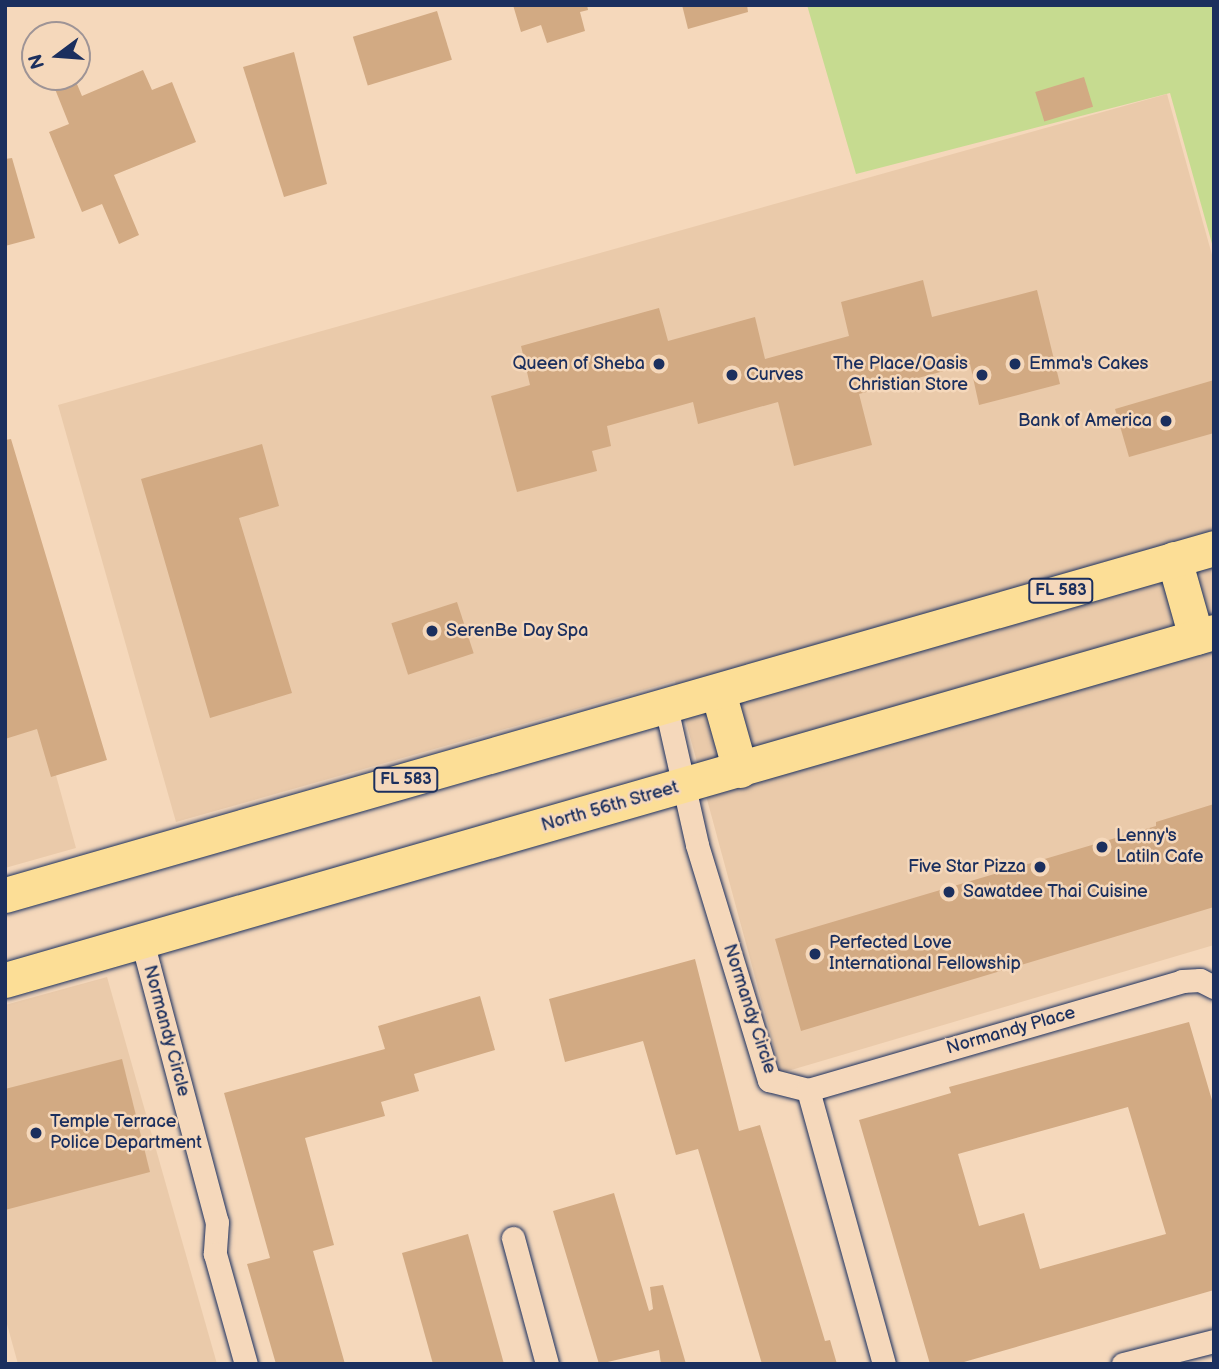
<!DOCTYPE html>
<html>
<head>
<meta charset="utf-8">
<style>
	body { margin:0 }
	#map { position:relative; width:1219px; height:1369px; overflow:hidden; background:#f5d8bb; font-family:"Balsamiq Sans",sans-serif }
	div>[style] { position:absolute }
	.built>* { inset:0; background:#eacaaa }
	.green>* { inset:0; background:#c6db90 }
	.building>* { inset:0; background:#d2aa83; transform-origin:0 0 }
	.roads { filter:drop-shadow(0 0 2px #1b2f5e) drop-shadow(0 0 2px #1b2f5e) }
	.minor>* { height:23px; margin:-11.5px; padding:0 11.5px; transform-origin:11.5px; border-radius:11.5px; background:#f5d8bb }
	.primary>* { height:35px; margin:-17.5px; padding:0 17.5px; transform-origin:17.5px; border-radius:17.5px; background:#fcde96 }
	.dots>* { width:19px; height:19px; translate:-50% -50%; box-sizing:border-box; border:4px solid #f5d8bb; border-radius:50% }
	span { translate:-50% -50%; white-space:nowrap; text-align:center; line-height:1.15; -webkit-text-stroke:5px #f5d8bb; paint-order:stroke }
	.shield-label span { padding:2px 5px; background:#f5d8bb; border:2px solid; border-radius:5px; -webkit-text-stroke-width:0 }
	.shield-label { font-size:16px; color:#1b2f5e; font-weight:700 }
	.poi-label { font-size:18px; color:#1b2f5e }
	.right { translate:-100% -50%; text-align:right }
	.left { translate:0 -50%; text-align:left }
	.street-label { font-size:18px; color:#1b2f5e }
	.frame { position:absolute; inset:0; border:7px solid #1b2f5e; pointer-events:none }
	.north { position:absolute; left:21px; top:21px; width:70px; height:70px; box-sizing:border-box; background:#f5d8bb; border:2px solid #9e9496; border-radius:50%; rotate:254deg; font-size:19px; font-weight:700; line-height:28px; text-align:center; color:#1b2f5e }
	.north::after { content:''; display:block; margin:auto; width:24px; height:32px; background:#1b2f5e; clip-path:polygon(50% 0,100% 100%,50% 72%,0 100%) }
</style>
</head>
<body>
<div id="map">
	<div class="built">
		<i style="clip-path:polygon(1167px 94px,1214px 262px,1214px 945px,781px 1073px,675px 681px,176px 822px,58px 405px)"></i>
		<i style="clip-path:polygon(5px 590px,76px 848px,5px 868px)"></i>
		<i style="clip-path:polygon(107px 977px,217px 1364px,18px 1364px,5px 1317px,5px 1005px)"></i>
	</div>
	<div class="green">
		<i style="clip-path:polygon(807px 5px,1214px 5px,1214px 251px,1170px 93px,856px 174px)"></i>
	</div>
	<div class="building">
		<i style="clip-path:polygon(513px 5px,587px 5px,588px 10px,580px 12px,585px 31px,547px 43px,541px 25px,521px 32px)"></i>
		<i style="clip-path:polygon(682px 5px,747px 5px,748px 12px,688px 29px)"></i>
		<i style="left:437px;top:11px;width:51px;height:88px;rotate:73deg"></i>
		<i style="clip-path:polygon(294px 52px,327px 184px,284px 197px,243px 67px)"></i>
		<i style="clip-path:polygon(143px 70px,152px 90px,172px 82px,196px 142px,114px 175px,139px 235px,119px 244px,102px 204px,82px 212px,49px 132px,69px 124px,53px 84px,74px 77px,82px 96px)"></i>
		<i style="left:1084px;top:77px;width:31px;height:51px;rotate:73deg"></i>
		<i style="clip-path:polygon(12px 158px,35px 238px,5px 246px,5px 159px)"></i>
		<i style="clip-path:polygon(923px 280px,932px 317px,1037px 290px,1060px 384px,979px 405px,970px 364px,859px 394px,872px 445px,794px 466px,778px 402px,698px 424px,693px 402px,607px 426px,611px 446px,592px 451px,597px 471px,517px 492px,491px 396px,530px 385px,521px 346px,659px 308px,668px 341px,755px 317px,765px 359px,849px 336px,841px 302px)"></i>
		<i style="clip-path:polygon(1214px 380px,1214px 433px,1129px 457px,1115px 409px)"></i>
		<i style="clip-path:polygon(11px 439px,107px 760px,51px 777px,37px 729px,5px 739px,5px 440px)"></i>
		<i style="clip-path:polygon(262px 444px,279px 506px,239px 518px,292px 693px,210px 718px,141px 479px)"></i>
		<i style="left:457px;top:602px;width:54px;height:69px;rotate:72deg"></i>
		<i style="clip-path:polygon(1214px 804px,1214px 907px,801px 1031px,775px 939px,1156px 826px,1156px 822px)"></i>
		<i style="clip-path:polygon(695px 959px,739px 1131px,760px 1125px,825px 1341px,830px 1340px,837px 1364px,762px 1364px,698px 1149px,676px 1155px,643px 1041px,565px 1062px,549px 999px)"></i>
		<i style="clip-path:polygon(480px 996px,495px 1050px,414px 1074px,419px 1091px,381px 1102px,385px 1116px,305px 1138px,334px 1245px,313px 1251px,345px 1364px,276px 1364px,247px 1264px,270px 1258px,224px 1093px,385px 1049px,378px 1026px)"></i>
		<i style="clip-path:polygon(evenodd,1189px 1022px,1214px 1107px,1214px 1290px,957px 1364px,930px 1364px,859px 1120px,951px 1093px,949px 1087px,1189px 1022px,1128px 1107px,1166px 1234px,1040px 1269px,1024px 1213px,979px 1226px,958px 1154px,1128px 1107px)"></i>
		<i style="clip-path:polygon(122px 1059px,150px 1172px,5px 1210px,5px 1089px)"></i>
		<i style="clip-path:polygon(614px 1193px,649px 1311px,653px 1309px,650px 1287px,663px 1285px,686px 1364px,661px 1364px,659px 1350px,599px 1364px,553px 1211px)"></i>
		<i style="clip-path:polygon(468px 1234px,504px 1364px,433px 1364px,402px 1253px)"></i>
	</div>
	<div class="roads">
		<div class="minor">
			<i style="left:666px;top:707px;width:141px;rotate:77.3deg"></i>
			<i style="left:697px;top:845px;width:246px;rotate:73deg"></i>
			<i style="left:769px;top:1080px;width:40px;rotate:14.4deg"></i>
			<i style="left:808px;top:1090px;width:284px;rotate:74.5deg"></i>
			<i style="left:142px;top:941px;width:291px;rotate:75.1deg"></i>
			<i style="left:217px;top:1222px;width:32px;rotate:94deg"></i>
			<i style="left:215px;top:1254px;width:114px;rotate:74.3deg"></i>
			<i style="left:808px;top:1090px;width:390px;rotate:-16.2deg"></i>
			<i style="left:1182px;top:981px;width:18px;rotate:-3deg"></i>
			<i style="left:1200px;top:980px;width:16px;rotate:27deg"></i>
			<i style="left:513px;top:1238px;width:131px;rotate:74.9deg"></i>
			<i style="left:1123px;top:1364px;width:94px;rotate:-14.2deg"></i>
		</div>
		<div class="primary">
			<i style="left:1174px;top:559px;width:81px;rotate:74.2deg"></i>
			<i style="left:718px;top:692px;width:81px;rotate:74.2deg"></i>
			<i style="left:5px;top:895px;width:1258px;rotate:-16.01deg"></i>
			<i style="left:5px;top:980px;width:1258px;rotate:-16.06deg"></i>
		</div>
	</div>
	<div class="dots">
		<i style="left:659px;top:364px;background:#1b2f5e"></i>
		<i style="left:1015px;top:364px;background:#1b2f5e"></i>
		<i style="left:732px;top:375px;background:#1b2f5e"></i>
		<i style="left:982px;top:375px;background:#1b2f5e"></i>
		<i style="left:1166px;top:421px;background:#1b2f5e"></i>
		<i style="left:432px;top:631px;background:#1b2f5e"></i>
		<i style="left:1102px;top:847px;background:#1b2f5e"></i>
		<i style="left:1040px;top:867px;background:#1b2f5e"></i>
		<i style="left:949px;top:892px;background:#1b2f5e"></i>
		<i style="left:815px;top:954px;background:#1b2f5e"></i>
		<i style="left:36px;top:1133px;background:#1b2f5e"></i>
	</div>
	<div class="shield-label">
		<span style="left:1061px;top:591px">FL 583</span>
		<span style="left:406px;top:780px">FL 583</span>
	</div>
	<div class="poi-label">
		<span class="right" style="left:645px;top:364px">Queen of Sheba</span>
		<span class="left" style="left:1029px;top:364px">Emma's Cakes</span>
		<span class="right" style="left:968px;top:375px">The Place/Oasis<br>Christian Store</span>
		<span class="left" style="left:746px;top:375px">Curves</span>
		<span class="right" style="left:1152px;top:421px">Bank of America</span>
		<span class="left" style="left:446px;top:631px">SerenBe Day Spa</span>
		<span class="left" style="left:1116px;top:847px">Lenny's<br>Latiln Cafe</span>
		<span class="right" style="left:1026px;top:867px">Five Star Pizza</span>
		<span class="left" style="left:963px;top:892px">Sawatdee Thai Cuisine</span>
		<span class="left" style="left:829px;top:954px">Perfected Love<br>International Fellowship</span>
		<span class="left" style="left:50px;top:1133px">Temple Terrace<br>Police Department</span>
	</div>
	<div class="street-label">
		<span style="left:610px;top:807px;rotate:-16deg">North 56th Street</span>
		<span style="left:749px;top:1009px;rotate:72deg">Normandy Circle</span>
		<span style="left:166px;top:1031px;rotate:75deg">Normandy Circle</span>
		<span style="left:1011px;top:1031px;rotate:-16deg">Normandy Place</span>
	</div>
	<div class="frame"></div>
	<div class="north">N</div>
</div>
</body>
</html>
